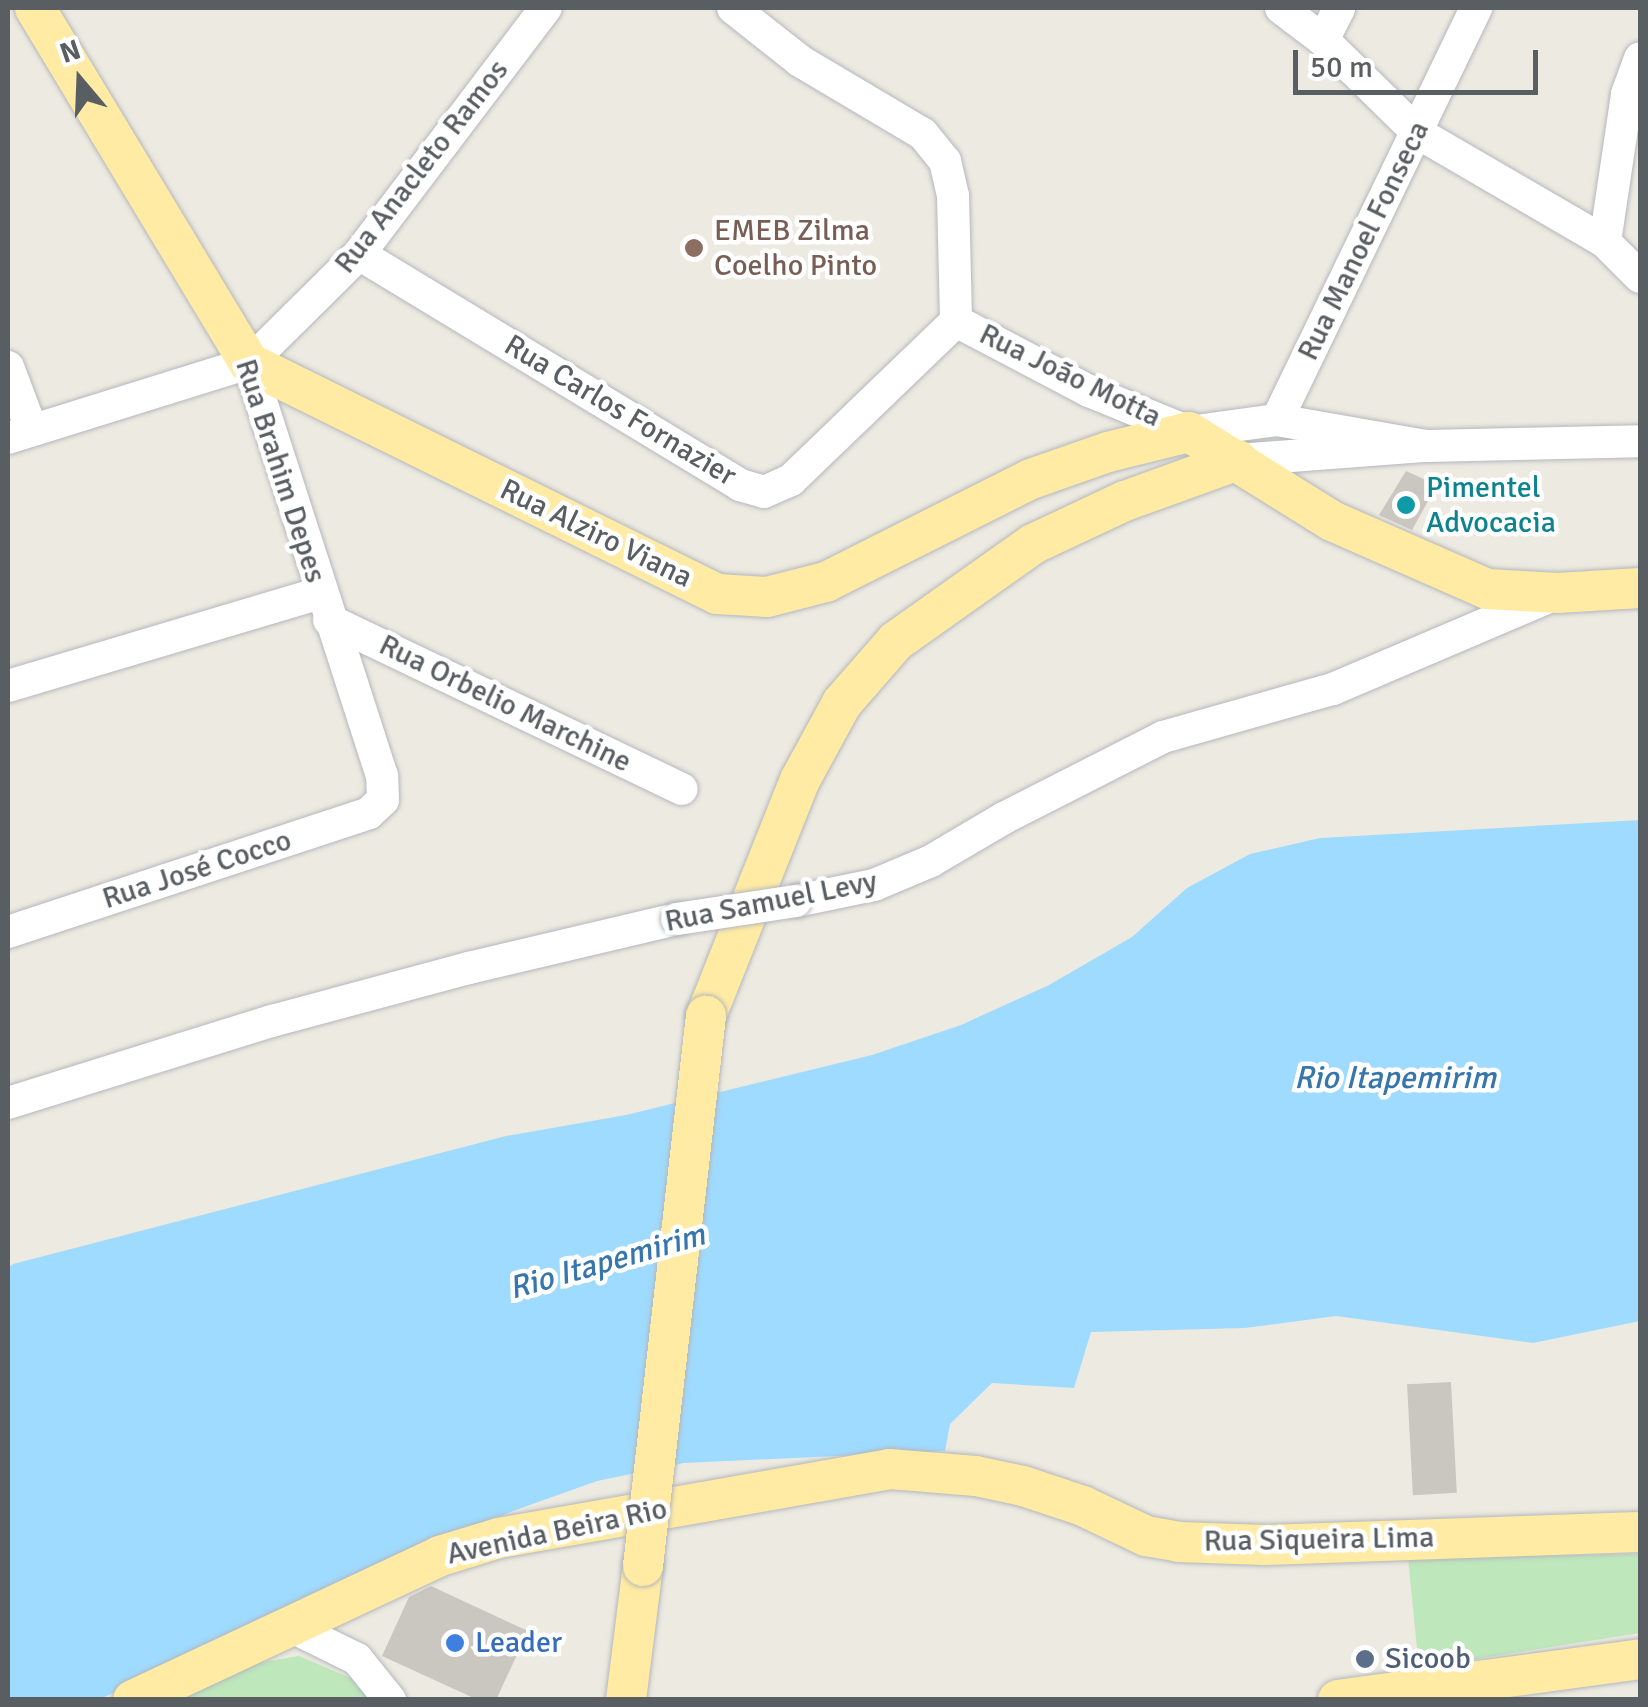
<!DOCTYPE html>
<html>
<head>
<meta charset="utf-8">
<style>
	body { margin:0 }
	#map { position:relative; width:1648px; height:1707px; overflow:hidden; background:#edeae1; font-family:Signika,sans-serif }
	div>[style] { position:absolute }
	.green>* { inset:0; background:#bee7bb }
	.water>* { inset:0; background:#9fdbff }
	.building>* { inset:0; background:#cac6c0; transform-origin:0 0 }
	.roads { filter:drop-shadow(0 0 2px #b4b8bc) drop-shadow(0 0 2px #b4b8bc) }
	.minor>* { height:32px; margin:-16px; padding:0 16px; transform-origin:16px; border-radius:16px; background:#fff }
	.major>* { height:40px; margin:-20px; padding:0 20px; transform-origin:20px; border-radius:20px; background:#ffeba4 }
	.bridges { filter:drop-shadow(0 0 2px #b4b8bc) drop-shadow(0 0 2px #b4b8bc) }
	.minor-bridge>* { height:32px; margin:-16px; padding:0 16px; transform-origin:16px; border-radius:16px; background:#fff }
	.major-bridge>* { height:40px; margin:-20px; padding:0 20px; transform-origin:20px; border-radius:20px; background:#ffeba4 }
	.dots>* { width:28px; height:28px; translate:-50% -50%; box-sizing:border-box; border:5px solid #fff; border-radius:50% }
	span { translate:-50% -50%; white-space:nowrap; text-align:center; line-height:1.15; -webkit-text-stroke:9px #fff; paint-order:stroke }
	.street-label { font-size:30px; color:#595e63 }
	.education-label { font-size:30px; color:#785e54 }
	.left { translate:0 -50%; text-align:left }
	.culture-label { font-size:30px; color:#0d838f }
	.shop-label { font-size:30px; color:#366cbe }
	.service-label { font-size:30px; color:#4e5e75 }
	.water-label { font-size:32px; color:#3676ad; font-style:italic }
	.frame { position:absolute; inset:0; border:10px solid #595e63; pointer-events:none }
	.north { position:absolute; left:30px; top:30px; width:100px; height:100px; -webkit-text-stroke:8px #fff; paint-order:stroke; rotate:341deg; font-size:28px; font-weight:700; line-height:40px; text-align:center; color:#595e63 }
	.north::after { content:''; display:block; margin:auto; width:35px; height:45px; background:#595e63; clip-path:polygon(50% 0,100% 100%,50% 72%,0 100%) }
	.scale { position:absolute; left:1293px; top:50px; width:245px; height:45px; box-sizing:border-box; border:5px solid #595e63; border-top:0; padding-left:12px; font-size:30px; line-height:35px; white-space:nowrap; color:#595e63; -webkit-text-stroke:8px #fff; paint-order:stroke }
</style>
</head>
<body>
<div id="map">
	<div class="green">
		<i style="clip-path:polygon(1640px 1554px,1640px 1633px,1419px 1668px,1408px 1558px)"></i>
		<i style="clip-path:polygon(299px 1656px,360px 1682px,373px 1700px,168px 1700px,257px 1663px)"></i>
	</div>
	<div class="water">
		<i style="clip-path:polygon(1640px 820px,1640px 1321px,1533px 1343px,1336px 1316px,1245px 1328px,1091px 1332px,1074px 1388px,992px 1383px,950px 1424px,945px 1451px,684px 1463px,597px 1481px,513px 1511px,100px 1699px,8px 1700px,8px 1268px,13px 1264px,506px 1136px,626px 1115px,872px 1055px,961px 1025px,1049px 985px,1132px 937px,1187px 888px,1250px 854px,1320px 838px)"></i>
	</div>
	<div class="building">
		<i style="clip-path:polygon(1406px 471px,1437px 485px,1412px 530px,1379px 515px)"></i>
		<i style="left:1451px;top:1382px;width:111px;height:44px;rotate:87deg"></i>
		<i style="clip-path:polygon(431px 1586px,528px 1631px,496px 1700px,478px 1700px,382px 1656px,409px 1597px)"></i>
	</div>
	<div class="roads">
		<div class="minor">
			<i style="left:733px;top:8px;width:85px;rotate:38.3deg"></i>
			<i style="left:800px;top:61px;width:143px;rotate:30.7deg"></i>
			<i style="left:923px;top:134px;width:35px;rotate:51deg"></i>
			<i style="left:945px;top:161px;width:36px;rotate:77deg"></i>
			<i style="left:953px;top:196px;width:125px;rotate:88.6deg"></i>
			<i style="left:1281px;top:8px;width:53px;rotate:37.3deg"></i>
			<i style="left:1323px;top:40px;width:133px;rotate:44.4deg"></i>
			<i style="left:1418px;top:133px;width:216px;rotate:30.2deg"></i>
			<i style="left:1605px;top:242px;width:49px;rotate:45deg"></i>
			<i style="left:1323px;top:40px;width:36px;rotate:-63deg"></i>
			<i style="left:1605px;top:242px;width:150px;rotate:-81.5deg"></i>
			<i style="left:1627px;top:94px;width:38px;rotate:-70deg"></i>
			<i style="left:359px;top:254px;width:446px;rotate:31.2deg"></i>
			<i style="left:740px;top:485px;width:25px;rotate:16deg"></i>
			<i style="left:764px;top:492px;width:30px;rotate:-24deg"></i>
			<i style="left:791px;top:480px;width:229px;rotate:-43.9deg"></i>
			<i style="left:956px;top:321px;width:150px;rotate:27.8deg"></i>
			<i style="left:1089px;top:391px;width:108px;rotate:22.3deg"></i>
			<i style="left:1189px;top:432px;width:89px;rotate:-7.8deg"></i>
			<i style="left:1277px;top:420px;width:151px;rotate:9.9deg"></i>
			<i style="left:8px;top:367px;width:65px;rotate:69.3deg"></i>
			<i style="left:1277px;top:420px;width:458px;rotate:-64.2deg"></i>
			<i style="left:8px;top:438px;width:252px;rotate:-17.3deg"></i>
			<i style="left:249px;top:363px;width:155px;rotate:-44.7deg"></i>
			<i style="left:359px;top:254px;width:309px;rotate:-52.8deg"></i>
			<i style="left:1238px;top:460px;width:189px;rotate:-4.3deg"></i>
			<i style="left:1426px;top:446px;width:214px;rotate:-1.3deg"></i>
			<i style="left:329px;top:620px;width:391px;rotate:25.6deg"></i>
			<i style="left:8px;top:686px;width:326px;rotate:-16.6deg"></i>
			<i style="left:796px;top:901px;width:80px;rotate:-11.6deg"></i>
			<i style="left:874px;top:885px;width:62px;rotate:-22.8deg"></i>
			<i style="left:931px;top:861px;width:85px;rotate:-30.5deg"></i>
			<i style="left:1004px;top:818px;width:178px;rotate:-27deg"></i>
			<i style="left:1163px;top:737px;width:177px;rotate:-15.8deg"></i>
			<i style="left:1333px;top:689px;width:239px;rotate:-23.1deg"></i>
			<i style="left:8px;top:932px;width:380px;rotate:-18.2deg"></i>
			<i style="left:369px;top:813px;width:19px;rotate:-43deg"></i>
			<i style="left:383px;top:800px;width:24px;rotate:-92deg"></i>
			<i style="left:382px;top:776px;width:434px;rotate:-107.9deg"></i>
			<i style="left:8px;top:1103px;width:276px;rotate:-17.3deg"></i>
			<i style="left:272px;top:1021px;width:204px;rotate:-15.1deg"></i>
			<i style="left:469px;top:968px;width:214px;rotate:-13.3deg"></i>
			<i style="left:294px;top:1628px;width:70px;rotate:26.2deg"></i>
			<i style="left:357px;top:1659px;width:53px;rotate:51.2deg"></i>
		</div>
		<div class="major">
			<i style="left:35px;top:8px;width:415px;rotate:58.9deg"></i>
			<i style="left:249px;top:363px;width:522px;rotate:26.27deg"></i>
			<i style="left:717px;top:594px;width:50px;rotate:3.4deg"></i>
			<i style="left:767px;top:597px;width:61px;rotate:-14.3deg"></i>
			<i style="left:826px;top:582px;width:229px;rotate:-26.7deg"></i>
			<i style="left:1031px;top:479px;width:82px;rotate:-19.3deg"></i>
			<i style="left:1108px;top:452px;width:83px;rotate:-13.9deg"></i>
			<i style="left:1189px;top:432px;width:168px;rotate:31.9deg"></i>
			<i style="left:1332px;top:521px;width:169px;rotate:23.7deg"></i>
			<i style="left:1487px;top:589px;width:71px;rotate:3.2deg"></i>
			<i style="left:1558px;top:593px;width:82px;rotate:-3.5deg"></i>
			<i style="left:706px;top:1016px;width:254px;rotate:-68.3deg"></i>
			<i style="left:800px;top:780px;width:88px;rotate:-61.4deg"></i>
			<i style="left:842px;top:703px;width:82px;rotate:-48.9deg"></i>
			<i style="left:896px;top:641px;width:168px;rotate:-35.3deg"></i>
			<i style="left:1033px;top:544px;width:102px;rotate:-25.1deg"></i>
			<i style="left:1125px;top:501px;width:120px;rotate:-19.9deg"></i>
			<i style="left:133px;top:1700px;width:339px;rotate:-25.1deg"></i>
			<i style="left:440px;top:1556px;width:62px;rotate:-17deg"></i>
			<i style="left:499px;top:1538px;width:396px;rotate:-10deg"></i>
			<i style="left:889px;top:1469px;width:87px;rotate:4.6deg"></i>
			<i style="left:976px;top:1476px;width:48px;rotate:12deg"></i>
			<i style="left:1023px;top:1486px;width:63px;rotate:18.4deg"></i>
			<i style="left:1083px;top:1506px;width:70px;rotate:25.5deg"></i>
			<i style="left:1146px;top:1536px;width:34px;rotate:10deg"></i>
			<i style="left:1179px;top:1542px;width:86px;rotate:2deg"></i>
			<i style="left:1265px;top:1545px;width:375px;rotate:-2deg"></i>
			<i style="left:626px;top:1700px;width:135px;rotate:-82.8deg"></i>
			<i style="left:1338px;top:1700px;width:305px;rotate:-7.7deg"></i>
		</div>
	</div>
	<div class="bridges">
		<div class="minor-bridge">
			<i style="left:677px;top:919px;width:120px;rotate:-8.6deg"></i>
		</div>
		<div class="major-bridge">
			<i style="left:643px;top:1566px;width:554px;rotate:-83.47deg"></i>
		</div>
	</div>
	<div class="dots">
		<i style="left:694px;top:248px;background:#8d6e63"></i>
		<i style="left:1406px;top:505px;background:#0f9aa8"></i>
		<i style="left:455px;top:1643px;background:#3f7fe0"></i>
		<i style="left:1365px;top:1659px;background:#5c6f8a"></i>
	</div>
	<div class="street-label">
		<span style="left:422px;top:167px;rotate:-52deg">Rua Anacleto Ramos</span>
		<span style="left:1364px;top:241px;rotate:-64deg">Rua Manoel Fonseca</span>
		<span style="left:1070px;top:376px;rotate:26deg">Rua João Motta</span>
		<span style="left:620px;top:411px;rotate:31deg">Rua Carlos Fornazier</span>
		<span style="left:280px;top:471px;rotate:72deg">Rua Brahim Depes</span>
		<span style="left:596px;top:534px;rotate:26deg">Rua Alziro Viana</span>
		<span style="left:505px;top:704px;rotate:26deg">Rua Orbelio Marchine</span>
		<span style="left:197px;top:870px;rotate:-18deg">Rua José Cocco</span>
		<span style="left:771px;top:902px;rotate:-11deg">Rua Samuel Levy</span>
		<span style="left:557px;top:1532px;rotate:-12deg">Avenida Beira Rio</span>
		<span style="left:1319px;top:1540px;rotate:-1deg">Rua Siqueira Lima</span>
	</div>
	<div class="education-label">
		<span class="left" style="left:714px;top:248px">EMEB Zilma<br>Coelho Pinto</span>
	</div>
	<div class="culture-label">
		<span class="left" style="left:1426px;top:505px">Pimentel<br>Advocacia</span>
	</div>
	<div class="shop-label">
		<span class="left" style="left:475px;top:1643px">Leader</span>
	</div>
	<div class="service-label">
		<span class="left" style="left:1385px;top:1659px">Sicoob</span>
	</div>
	<div class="water-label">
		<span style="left:1395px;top:1078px">Rio Itapemirim</span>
		<span style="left:607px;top:1262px;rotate:-16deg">Rio Itapemirim</span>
	</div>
	<div class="frame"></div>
	<div class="north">N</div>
	<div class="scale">50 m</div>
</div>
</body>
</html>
